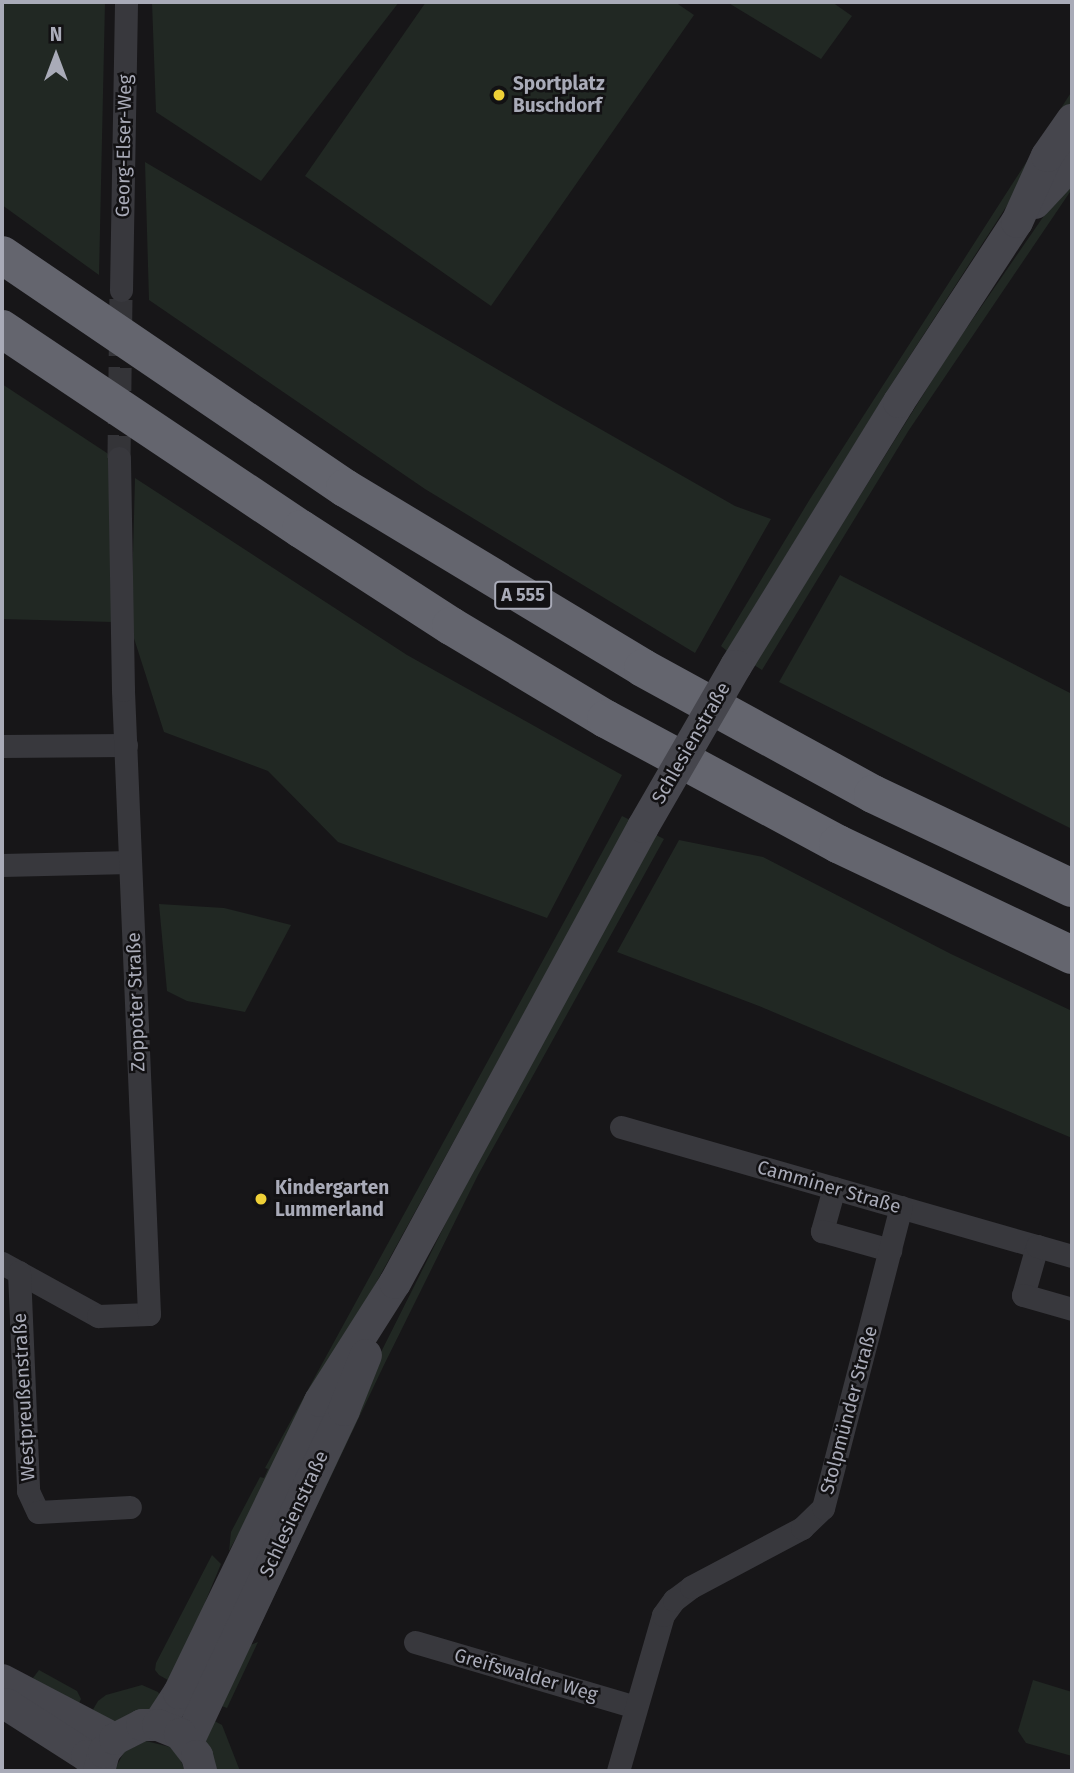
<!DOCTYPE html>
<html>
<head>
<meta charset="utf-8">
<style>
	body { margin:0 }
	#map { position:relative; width:1074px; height:1773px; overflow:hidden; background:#171618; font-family:"Fira Sans",sans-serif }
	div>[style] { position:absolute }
	.green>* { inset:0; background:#212823 }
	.street-tunnel>* { height:23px; margin-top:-11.5px; transform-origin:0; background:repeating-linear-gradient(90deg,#343438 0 23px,transparent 0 34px) }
	.street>* { height:23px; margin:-11.5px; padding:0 11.5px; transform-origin:11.5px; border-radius:11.5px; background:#38383d }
	.secondary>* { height:32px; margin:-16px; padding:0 16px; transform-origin:16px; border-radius:16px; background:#46464d }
	.highway>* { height:38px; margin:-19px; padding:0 19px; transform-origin:19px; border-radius:19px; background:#64656e }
	.secondary-bridge>* { height:32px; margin:-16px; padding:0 16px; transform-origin:16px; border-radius:16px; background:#46464d }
	.dots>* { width:19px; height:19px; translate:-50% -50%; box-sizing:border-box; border:4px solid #121113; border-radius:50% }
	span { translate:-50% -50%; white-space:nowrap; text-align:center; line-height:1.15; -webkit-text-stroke:5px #121113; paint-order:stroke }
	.shield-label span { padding:2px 5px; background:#121113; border:2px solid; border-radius:5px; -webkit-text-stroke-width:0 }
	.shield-label { font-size:18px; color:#a9abb8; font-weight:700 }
	.poi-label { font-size:19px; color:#a9abb8; font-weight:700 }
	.left { translate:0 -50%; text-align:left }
	.street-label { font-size:19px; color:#a9abb8 }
	.frame { position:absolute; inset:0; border:4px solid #a9abb8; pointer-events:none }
	.north { position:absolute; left:21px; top:21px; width:70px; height:70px; -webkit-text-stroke:5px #121113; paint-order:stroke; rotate:0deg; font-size:19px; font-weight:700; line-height:28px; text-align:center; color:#a9abb8 }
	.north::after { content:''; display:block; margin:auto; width:24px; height:32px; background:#a9abb8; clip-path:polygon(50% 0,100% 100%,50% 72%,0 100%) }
</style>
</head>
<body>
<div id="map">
	<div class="green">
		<i style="clip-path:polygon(2px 2px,105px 2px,99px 275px,2px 205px)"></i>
		<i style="clip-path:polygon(152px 2px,399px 2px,261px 181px,156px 112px)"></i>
		<i style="clip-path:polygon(426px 2px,675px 2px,694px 15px,491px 306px,305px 176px)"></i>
		<i style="clip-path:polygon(727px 2px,832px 2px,852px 16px,821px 59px)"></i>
		<i style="clip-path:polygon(1072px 91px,1072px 105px,893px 382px,727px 651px,721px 646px,810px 499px)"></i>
		<i style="clip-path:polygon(145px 162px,553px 402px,735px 506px,771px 519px,695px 653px,425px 489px,149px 300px)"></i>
		<i style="clip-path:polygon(1072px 175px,1072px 189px,909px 430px,762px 670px,754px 665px,948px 355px)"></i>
		<i style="clip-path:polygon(2px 384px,110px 455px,112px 622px,2px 619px)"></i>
		<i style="clip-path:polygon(135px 478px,407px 655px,622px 775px,547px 918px,338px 842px,268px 771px,164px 732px,131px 629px)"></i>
		<i style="clip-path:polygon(840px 575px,1072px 694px,1072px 829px,779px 682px)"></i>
		<i style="clip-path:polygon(622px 816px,630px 820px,229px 1551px,231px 1532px,260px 1477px,264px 1478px,268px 1469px,265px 1468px)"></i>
		<i style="clip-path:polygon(656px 835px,664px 839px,478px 1175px,383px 1367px,258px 1630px,246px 1638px,372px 1370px,471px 1173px)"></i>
		<i style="clip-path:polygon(679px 840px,763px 857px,951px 954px,1072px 1011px,1072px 1138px,759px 1006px,617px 952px)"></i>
		<i style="clip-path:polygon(159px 904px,224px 908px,291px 925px,245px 1012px,187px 1001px,167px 991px)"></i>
		<i style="clip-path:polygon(212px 1555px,221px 1564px,206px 1600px,197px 1637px,175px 1684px,159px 1675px,155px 1670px,156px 1663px)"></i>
		<i style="clip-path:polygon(258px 1642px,227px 1708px,211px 1702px,238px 1650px)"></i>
		<i style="clip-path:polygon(39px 1670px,77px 1691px,81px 1699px,75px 1711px,41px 1691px,33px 1678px)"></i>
		<i style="clip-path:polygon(1033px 1680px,1072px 1692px,1072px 1756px,1026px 1743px,1018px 1731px)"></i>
		<i style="clip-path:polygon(142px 1685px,158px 1692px,164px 1703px,122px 1722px,88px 1718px,98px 1701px,106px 1695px)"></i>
		<i style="clip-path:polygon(205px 1716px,222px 1725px,240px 1771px,212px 1771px,204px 1745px)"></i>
		<i style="clip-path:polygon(146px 1741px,170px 1747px,179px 1756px,185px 1771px,114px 1771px,124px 1752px)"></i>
	</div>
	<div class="street-tunnel">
		<i style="left:119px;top:458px;width:168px;rotate:-89.3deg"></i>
	</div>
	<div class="street">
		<i style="left:121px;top:290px;width:288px;rotate:-89deg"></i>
		<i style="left:2px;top:746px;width:124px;rotate:-0.5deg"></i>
		<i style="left:2px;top:865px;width:128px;rotate:-1.3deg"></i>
		<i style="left:621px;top:1127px;width:433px;rotate:16deg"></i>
		<i style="left:1037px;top:1246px;width:51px;rotate:105.9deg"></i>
		<i style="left:1023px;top:1295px;width:51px;rotate:15.9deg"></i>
		<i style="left:834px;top:1188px;width:45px;rotate:105.6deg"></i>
		<i style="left:822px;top:1231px;width:71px;rotate:15.6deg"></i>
		<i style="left:1037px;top:1246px;width:36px;rotate:16deg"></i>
		<i style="left:2px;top:1263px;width:110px;rotate:28.9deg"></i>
		<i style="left:98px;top:1316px;width:51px;rotate:-2.2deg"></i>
		<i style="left:149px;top:1314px;width:625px;rotate:-92.39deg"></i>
		<i style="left:123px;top:690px;width:232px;rotate:-91deg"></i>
		<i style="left:19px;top:1272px;width:219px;rotate:87.6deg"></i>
		<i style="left:28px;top:1491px;width:23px;rotate:65deg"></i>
		<i style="left:38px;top:1512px;width:92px;rotate:-3.1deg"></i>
		<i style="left:415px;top:1642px;width:230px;rotate:16.4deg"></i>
		<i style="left:618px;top:1771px;width:162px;rotate:-73.9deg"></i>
		<i style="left:663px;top:1615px;width:19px;rotate:-54deg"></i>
		<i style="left:674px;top:1600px;width:21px;rotate:-37deg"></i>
		<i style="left:691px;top:1587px;width:126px;rotate:-28deg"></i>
		<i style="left:802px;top:1528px;width:29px;rotate:-44deg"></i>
		<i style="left:823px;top:1508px;width:311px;rotate:-75.5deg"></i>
	</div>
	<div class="secondary">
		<i style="left:1035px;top:203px;width:54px;rotate:-47.2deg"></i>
		<i style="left:736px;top:666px;width:310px;rotate:-58.3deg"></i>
		<i style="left:899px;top:402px;width:215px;rotate:-56.8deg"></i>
		<i style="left:1017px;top:222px;width:72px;rotate:-65.6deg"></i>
		<i style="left:1047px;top:156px;width:44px;rotate:-55.2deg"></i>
		<i style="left:2px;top:1680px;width:127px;rotate:27.6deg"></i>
		<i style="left:6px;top:1704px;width:96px;rotate:32.7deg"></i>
		<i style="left:87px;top:1756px;width:18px;rotate:47deg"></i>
		<i style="left:158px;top:1725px;width:38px;rotate:-57deg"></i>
		<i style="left:179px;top:1693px;width:324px;rotate:-64.2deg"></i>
		<i style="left:320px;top:1401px;width:140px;rotate:-57.6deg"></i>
		<i style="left:395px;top:1283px;width:519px;rotate:-61.46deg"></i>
		<i style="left:188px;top:1742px;width:367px;rotate:-64.8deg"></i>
		<i style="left:344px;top:1410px;width:59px;rotate:-68.2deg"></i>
		<i style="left:99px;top:1771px;width:20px;rotate:-75deg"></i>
		<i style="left:104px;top:1752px;width:17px;rotate:-50deg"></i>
		<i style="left:115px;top:1739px;width:30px;rotate:-27deg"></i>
		<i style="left:142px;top:1725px;width:16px"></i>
		<i style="left:158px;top:1725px;width:24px;rotate:22deg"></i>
		<i style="left:180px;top:1734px;width:28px;rotate:52deg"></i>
		<i style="left:197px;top:1756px;width:16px;rotate:75deg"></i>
	</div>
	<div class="highway">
		<i style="left:2px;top:255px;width:415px;rotate:34.2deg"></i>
		<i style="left:345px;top:488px;width:348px;rotate:31.1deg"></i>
		<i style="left:643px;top:668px;width:262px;rotate:28.7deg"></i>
		<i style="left:873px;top:794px;width:220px;rotate:25.3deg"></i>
		<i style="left:2px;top:329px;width:360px;rotate:33.8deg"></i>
		<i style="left:301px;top:529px;width:179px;rotate:32.9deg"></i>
		<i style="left:451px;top:626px;width:181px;rotate:31deg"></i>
		<i style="left:606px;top:719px;width:264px;rotate:28.3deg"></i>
		<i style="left:838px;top:844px;width:259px;rotate:25.4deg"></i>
	</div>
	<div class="secondary-bridge">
		<i style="left:643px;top:827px;width:186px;rotate:-60deg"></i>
	</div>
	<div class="dots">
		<i style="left:499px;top:95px;background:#efd037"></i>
		<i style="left:261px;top:1199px;background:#efd037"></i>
	</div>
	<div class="shield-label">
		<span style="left:523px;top:595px">A 555</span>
	</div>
	<div class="poi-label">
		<span class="left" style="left:513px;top:95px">Sportplatz<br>Buschdorf</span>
		<span class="left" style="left:275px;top:1199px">Kindergarten<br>Lummerland</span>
	</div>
	<div class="street-label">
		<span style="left:124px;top:146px;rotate:-89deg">Georg-Elser-Weg</span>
		<span style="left:691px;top:743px;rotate:-60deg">Schlesienstraße</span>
		<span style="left:136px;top:1002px;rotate:-92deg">Zoppoter Straße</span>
		<span style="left:829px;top:1187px;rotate:16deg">Camminer Straße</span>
		<span style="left:24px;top:1397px;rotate:-93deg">Westpreußenstraße</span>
		<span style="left:849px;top:1410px;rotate:-75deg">Stolpmünder Straße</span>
		<span style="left:294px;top:1514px;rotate:-65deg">Schlesienstraße</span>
		<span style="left:526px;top:1675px;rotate:16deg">Greifswalder Weg</span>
	</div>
	<div class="frame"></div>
	<div class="north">N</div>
</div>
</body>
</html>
